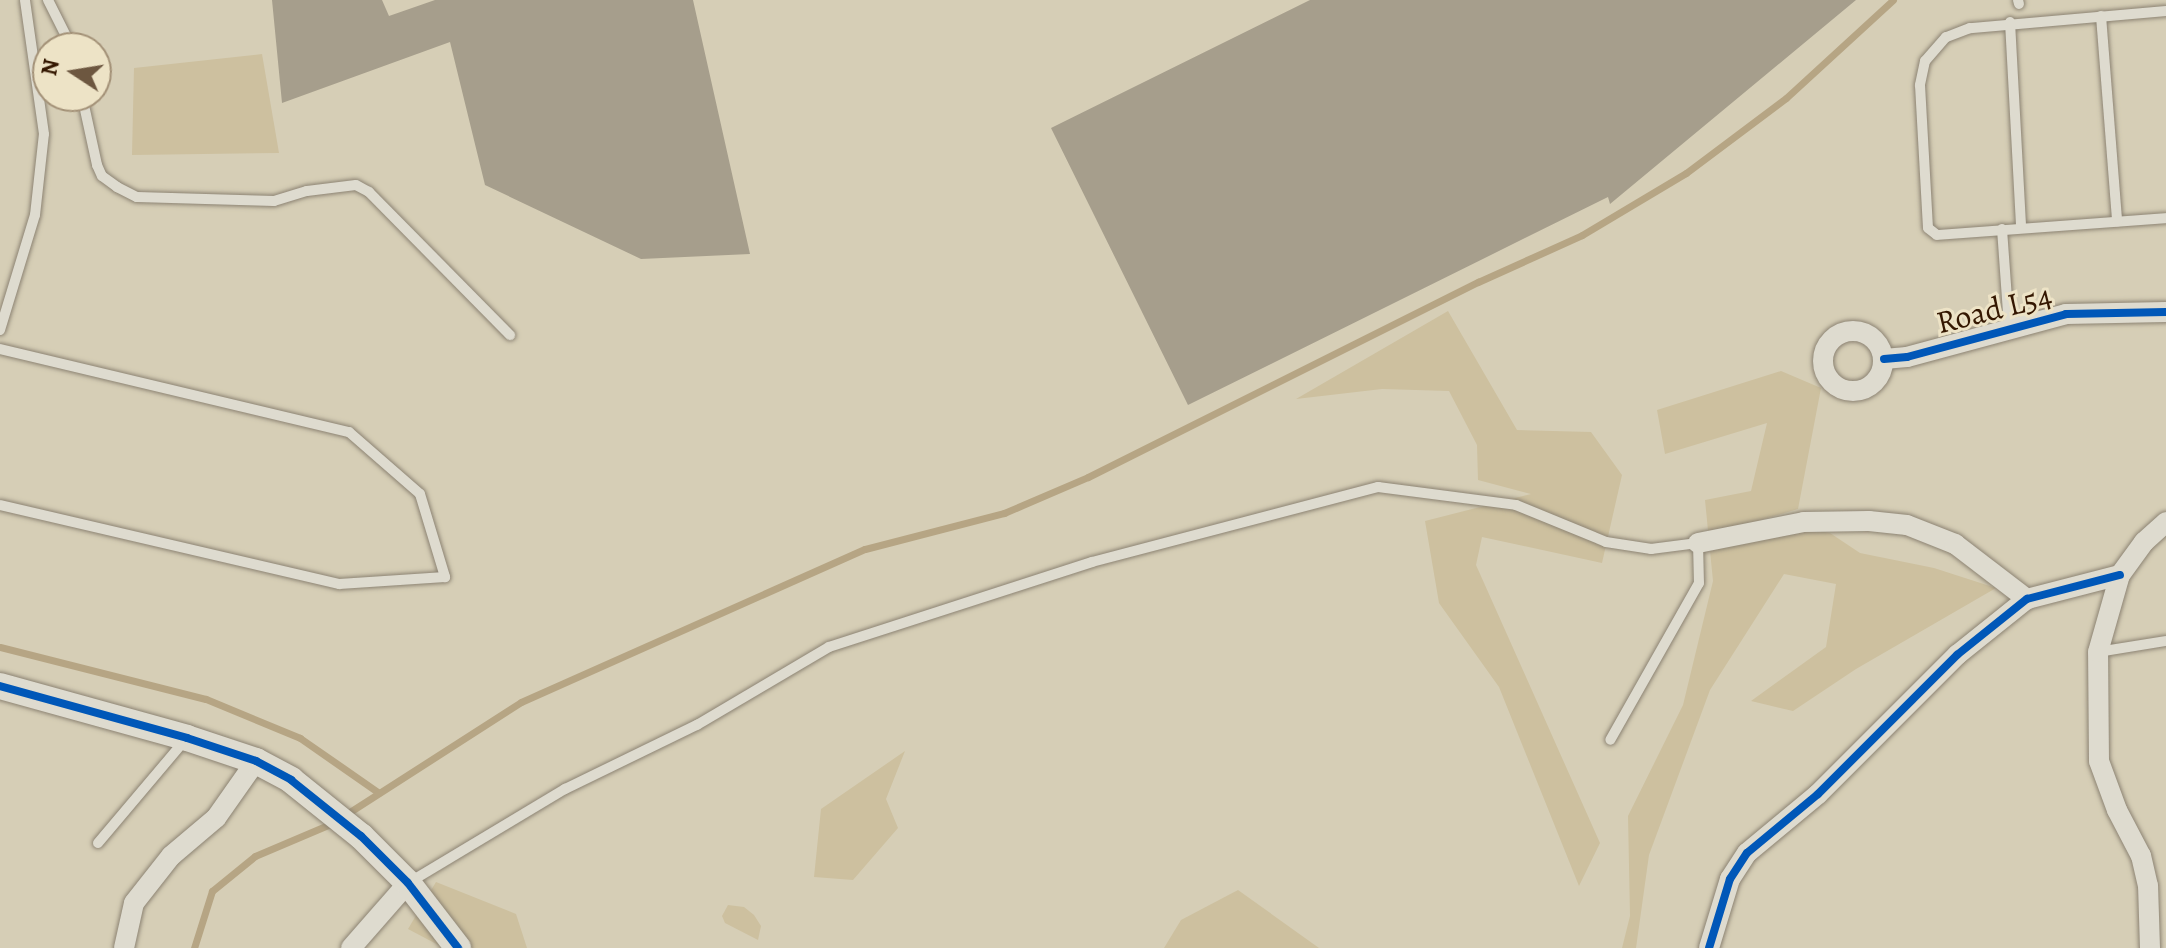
<!DOCTYPE html>
<html>
<head>
<meta charset="utf-8">
<style>
	body { margin:0 }
	#map { position:relative; width:2166px; height:948px; overflow:hidden; background:#d6ceb6; font-family:Alegreya,serif }
	div>[style] { position:absolute }
	.green>* { inset:0; background:#cdc09f }
	.stream>* { height:7px; margin:-3.5px; padding:0 3.5px; transform-origin:3.5px; border-radius:3.5px; background:#b6a584 }
	.building>* { inset:0; background:#a69e8c }
	.roads { filter:drop-shadow(0 0 2px #8c8373) drop-shadow(0 0 2px #8c8373) }
	.service>* { height:10px; margin:-5px; padding:0 5px; transform-origin:5px; border-radius:5px; background:#dedbcf }
	.minor>* { height:20px; margin:-10px; padding:0 10px; transform-origin:10px; border-radius:10px; background:#dedbcf }
	.minor>.ring { margin:-10px; padding:0; box-sizing:content-box; background:none; border:20px solid #dedbcf; border-radius:50% }
	.tertiary>* { height:26px; margin:-13px; padding:0 13px; transform-origin:13px; border-radius:13px; background:#dedbcf }
	.cycleway>* { height:8px; margin:-4px; padding:0 4px; transform-origin:4px; border-radius:4px; background:#0057b8 }
	span { translate:-50% -50%; white-space:nowrap; text-align:center; line-height:1.15; -webkit-text-stroke:6px #ede3c6; paint-order:stroke }
	.street-label { font-size:32px; color:#341701 }
	.north { position:absolute; left:32px; top:32px; width:80px; height:80px; box-sizing:border-box; background:#ede3c6; border:2px solid #a39177; border-radius:50%; rotate:282deg; font-size:22px; font-weight:700; line-height:32px; text-align:center; color:#341701 }
	.north::after { content:''; display:block; margin:auto; width:28px; height:36px; background:#6d5740; clip-path:polygon(50% 0,100% 100%,50% 72%,0 100%) }
</style>
</head>
<body>
<div id="map">
	<div class="green">
		<i style="clip-path:polygon(262px 54px,279px 153px,132px 155px,134px 68px)"></i>
		<i style="clip-path:polygon(1448px 311px,1517px 430px,1591px 432px,1622px 475px,1602px 563px,1482px 537px,1476px 565px,1600px 843px,1579px 886px,1499px 687px,1439px 603px,1425px 521px,1531px 494px,1478px 480px,1477px 445px,1449px 391px,1382px 389px,1296px 399px)"></i>
		<i style="clip-path:polygon(1781px 371px,1821px 388px,1798px 509px,1761px 520px,1830px 533px,1860px 553px,1934px 568px,1996px 588px,1856px 669px,1793px 711px,1751px 701px,1826px 647px,1836px 584px,1784px 574px,1710px 690px,1649px 855px,1636px 948px,1622px 948px,1630px 916px,1628px 816px,1683px 705px,1713px 581px,1705px 500px,1751px 491px,1767px 423px,1665px 454px,1657px 410px)"></i>
		<i style="clip-path:polygon(905px 751px,886px 799px,898px 828px,853px 880px,814px 877px,821px 809px)"></i>
		<i style="clip-path:polygon(436px 882px,516px 914px,527px 948px,444px 948px,408px 929px)"></i>
		<i style="clip-path:polygon(1238px 890px,1319px 948px,1164px 948px,1181px 920px)"></i>
		<i style="clip-path:polygon(728px 905px,744px 907px,754px 915px,761px 926px,758px 940px,725px 923px,722px 916px)"></i>
	</div>
	<div class="stream">
		<i style="left:0;top:647px;width:212px;rotate:14.2deg"></i>
		<i style="left:206px;top:699px;width:102px;rotate:22.5deg"></i>
		<i style="left:300px;top:738px;width:96px;rotate:34.8deg"></i>
		<i style="left:345px;top:815px;width:209px;rotate:-32.7deg"></i>
		<i style="left:521px;top:702px;width:376px;rotate:-24deg"></i>
		<i style="left:865px;top:549px;width:144px;rotate:-14.5deg"></i>
		<i style="left:1004px;top:513px;width:91px;rotate:-23.2deg"></i>
		<i style="left:1088px;top:477px;width:436px;rotate:-26.6deg"></i>
		<i style="left:1478px;top:282px;width:114px;rotate:-24.3deg"></i>
		<i style="left:1582px;top:235px;width:121px;rotate:-30.8deg"></i>
		<i style="left:1686px;top:173px;width:125px;rotate:-36.9deg"></i>
		<i style="left:1786px;top:98px;width:145px;rotate:-42.5deg"></i>
		<i style="left:194px;top:948px;width:60px;rotate:-72.5deg"></i>
		<i style="left:212px;top:891px;width:55px;rotate:-39.1deg"></i>
		<i style="left:255px;top:856px;width:87px;rotate:-23deg"></i>
	</div>
	<div class="building">
		<i style="clip-path:polygon(272px 0,382px 0,389px 16px,435px 0,693px 0,750px 254px,641px 259px,485px 185px,450px 42px,282px 103px)"></i>
		<i style="clip-path:polygon(1310px 0,1856px 0,1610px 204px,1608px 197px,1188px 405px,1051px 128px)"></i>
	</div>
	<div class="roads">
		<div class="service">
			<i style="left:48px;top:0;width:54px;rotate:63.4deg"></i>
			<i style="left:2018px;top:0;width:4px;rotate:76deg"></i>
			<i style="left:2166px;top:11px;width:197px;rotate:175deg"></i>
			<i style="left:1970px;top:28px;width:26px;rotate:159deg"></i>
			<i style="left:1946px;top:37px;width:32px;rotate:131deg"></i>
			<i style="left:1925px;top:61px;width:25px;rotate:102deg"></i>
			<i style="left:1920px;top:85px;width:143px;rotate:86.8deg"></i>
			<i style="left:1928px;top:228px;width:11px;rotate:38deg"></i>
			<i style="left:1937px;top:235px;width:230px;rotate:-4.2deg"></i>
			<i style="left:2101px;top:16px;width:206px;rotate:85.5deg"></i>
			<i style="left:2010px;top:22px;width:206px;rotate:86.9deg"></i>
			<i style="left:82px;top:96px;width:71px;rotate:77.7deg"></i>
			<i style="left:97px;top:165px;width:12px;rotate:66deg"></i>
			<i style="left:102px;top:176px;width:19px;rotate:36deg"></i>
			<i style="left:117px;top:187px;width:22px;rotate:27deg"></i>
			<i style="left:137px;top:197px;width:137px;rotate:1.7deg"></i>
			<i style="left:274px;top:201px;width:34px;rotate:-17deg"></i>
			<i style="left:307px;top:191px;width:49px;rotate:-7deg"></i>
			<i style="left:356px;top:185px;width:15px;rotate:28deg"></i>
			<i style="left:369px;top:192px;width:201px;rotate:45.4deg"></i>
			<i style="left:2002px;top:229px;width:97px;rotate:85.9deg"></i>
			<i style="left:0;top:330px;width:120px;rotate:-73.1deg"></i>
			<i style="left:35px;top:215px;width:81px;rotate:-83.7deg"></i>
			<i style="left:44px;top:134px;width:135px;rotate:-98.1deg"></i>
			<i style="left:0;top:349px;width:359px;rotate:13.4deg"></i>
			<i style="left:349px;top:432px;width:94px;rotate:41.1deg"></i>
			<i style="left:420px;top:494px;width:87px;rotate:73.2deg"></i>
			<i style="left:445px;top:577px;width:106px;rotate:176.2deg"></i>
			<i style="left:339px;top:584px;width:348px;rotate:-166.9deg"></i>
			<i style="left:2098px;top:652px;width:69px;rotate:-9.2deg"></i>
			<i style="left:98px;top:843px;width:136px;rotate:-49.8deg"></i>
			<i style="left:410px;top:882px;width:181px;rotate:-31deg"></i>
			<i style="left:565px;top:789px;width:147px;rotate:-25.9deg"></i>
			<i style="left:697px;top:725px;width:153px;rotate:-30.6deg"></i>
			<i style="left:829px;top:647px;width:276px;rotate:-17.9deg"></i>
			<i style="left:1092px;top:562px;width:296px;rotate:-14.7deg"></i>
			<i style="left:1378px;top:487px;width:139px;rotate:7.4deg"></i>
			<i style="left:1516px;top:505px;width:97px;rotate:22.3deg"></i>
			<i style="left:1606px;top:542px;width:46px;rotate:8.8deg"></i>
			<i style="left:1651px;top:549px;width:47px;rotate:-7.3deg"></i>
			<i style="left:1698px;top:543px;width:40px;rotate:88.6deg"></i>
			<i style="left:1699px;top:583px;width:180px;rotate:119.5deg"></i>
		</div>
		<div class="minor">
			<i class="ring" style="left:1823px;top:331px;width:40px;height:40px"></i>
			<i style="left:1884px;top:359px;width:23px;rotate:-5deg"></i>
			<i style="left:1907px;top:357px;width:165px;rotate:-15.1deg"></i>
			<i style="left:2066px;top:314px;width:100px;rotate:-1.1deg"></i>
			<i style="left:1698px;top:543px;width:108px;rotate:-11.2deg"></i>
			<i style="left:1804px;top:522px;width:65px;rotate:-0.9deg"></i>
			<i style="left:1869px;top:521px;width:38px;rotate:6deg"></i>
			<i style="left:1907px;top:525px;width:52px;rotate:21.6deg"></i>
			<i style="left:1955px;top:544px;width:91px;rotate:37.4deg"></i>
			<i style="left:124px;top:948px;width:46px;rotate:-77.5deg"></i>
			<i style="left:134px;top:903px;width:60px;rotate:-51.8deg"></i>
			<i style="left:171px;top:856px;width:59px;rotate:-40.2deg"></i>
			<i style="left:216px;top:818px;width:70px;rotate:-54.9deg"></i>
			<i style="left:351px;top:948px;width:86px;rotate:-48.8deg"></i>
			<i style="left:1709px;top:948px;width:72px;rotate:-73.1deg"></i>
			<i style="left:1730px;top:879px;width:31px;rotate:-57deg"></i>
			<i style="left:1747px;top:853px;width:92px;rotate:-39.7deg"></i>
			<i style="left:1818px;top:794px;width:197px;rotate:-45deg"></i>
			<i style="left:1957px;top:655px;width:90px;rotate:-38.7deg"></i>
			<i style="left:2027px;top:599px;width:96px;rotate:-14.5deg"></i>
			<i style="left:2150px;top:948px;width:62px;rotate:-91.8deg"></i>
			<i style="left:2148px;top:886px;width:31px;rotate:-103deg"></i>
			<i style="left:2141px;top:856px;width:52px;rotate:-117.6deg"></i>
			<i style="left:2117px;top:810px;width:52px;rotate:-110.2deg"></i>
			<i style="left:2099px;top:761px;width:109px;rotate:-90.5deg"></i>
			<i style="left:2098px;top:652px;width:80px;rotate:-74.1deg"></i>
			<i style="left:2120px;top:575px;width:41px;rotate:-54deg"></i>
			<i style="left:2144px;top:542px;width:30px;rotate:-42deg"></i>
		</div>
		<div class="tertiary">
			<i style="left:0;top:686px;width:194px;rotate:15.5deg"></i>
			<i style="left:187px;top:738px;width:73px;rotate:18.4deg"></i>
			<i style="left:256px;top:761px;width:40px;rotate:28deg"></i>
			<i style="left:291px;top:780px;width:90px;rotate:38.7deg"></i>
			<i style="left:361px;top:836px;width:66px;rotate:45deg"></i>
			<i style="left:408px;top:883px;width:82px;rotate:52.4deg"></i>
		</div>
	</div>
	<div class="cycleway">
		<i style="left:1884px;top:359px;width:23px;rotate:-5deg"></i>
		<i style="left:1907px;top:357px;width:165px;rotate:-15.1deg"></i>
		<i style="left:2066px;top:314px;width:100px;rotate:-1.1deg"></i>
		<i style="left:0;top:686px;width:194px;rotate:15.5deg"></i>
		<i style="left:187px;top:738px;width:73px;rotate:18.4deg"></i>
		<i style="left:256px;top:761px;width:40px;rotate:28deg"></i>
		<i style="left:291px;top:780px;width:90px;rotate:38.7deg"></i>
		<i style="left:361px;top:836px;width:66px;rotate:45deg"></i>
		<i style="left:408px;top:883px;width:82px;rotate:52.4deg"></i>
		<i style="left:1709px;top:948px;width:72px;rotate:-73.1deg"></i>
		<i style="left:1730px;top:879px;width:31px;rotate:-57deg"></i>
		<i style="left:1747px;top:853px;width:92px;rotate:-39.7deg"></i>
		<i style="left:1818px;top:794px;width:197px;rotate:-45deg"></i>
		<i style="left:1957px;top:655px;width:90px;rotate:-38.7deg"></i>
		<i style="left:2027px;top:599px;width:96px;rotate:-14.5deg"></i>
	</div>
	<div class="street-label">
		<span style="left:1994px;top:309px;rotate:-14deg">Road L54</span>
	</div>
	<div class="north">N</div>
</div>
</body>
</html>
